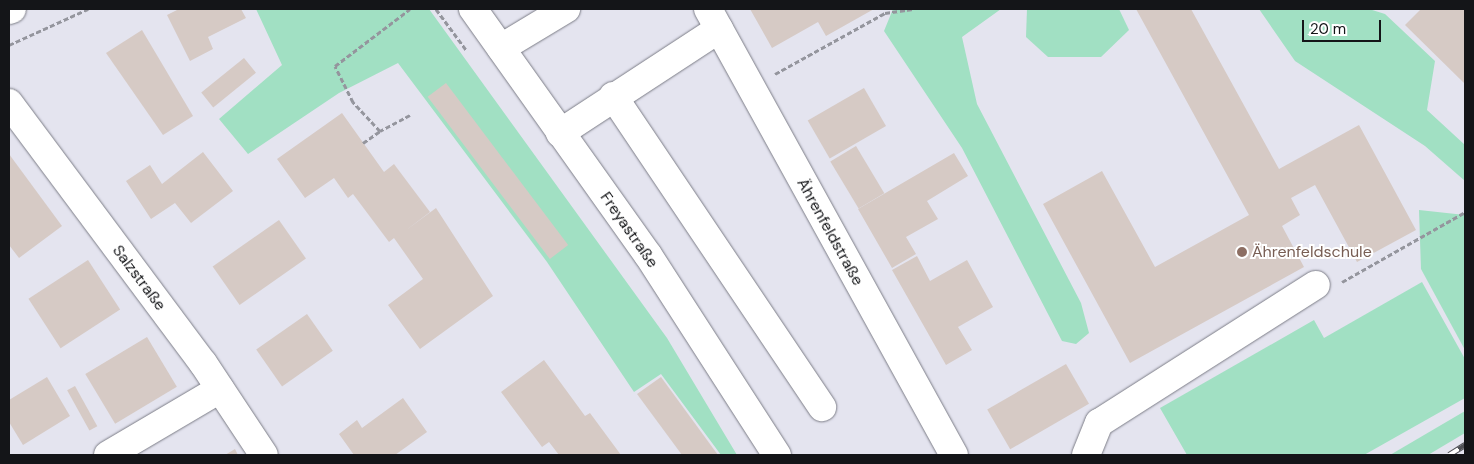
<!DOCTYPE html>
<html>
<head>
<meta charset="utf-8">
<style>
	body { margin:0 }
	#map { position:relative; width:1474px; height:464px; overflow:hidden; background:#e4e4ef; font-family:"DM Sans",sans-serif }
	div>[style] { position:absolute }
	.green>* { inset:0; background:#a1e0c3 }
	.building>* { inset:0; background:#d6cac5; transform-origin:0 0 }
	.path>* { height:3px; margin-top:-1.5px; transform-origin:0; background:repeating-linear-gradient(90deg,#94959d 0 5px,transparent 0 7.5px) }
	.roads { filter:drop-shadow(0 0 1px #7c7d87) drop-shadow(0 0 1px #7c7d87) }
	.minor>* { height:28px; margin:-14px; padding:0 14px; transform-origin:14px; border-radius:14px; background:#fff }
	.major>* { height:28px; margin:-14px; padding:0 14px; transform-origin:14px; border-radius:14px; background:#fff }
	.rail>* { height:5.5px; margin-top:-2.75px; transform-origin:0; background:repeating-linear-gradient(90deg,#fff 0 11px,#505156 0 22px); box-sizing:border-box; border-block:1px solid #505156 }
	.dots>* { width:14px; height:14px; translate:-50% -50%; box-sizing:border-box; border:2px solid #fff; border-radius:50% }
	span { translate:-50% -50%; white-space:nowrap; text-align:center; line-height:1.15; -webkit-text-stroke:4px #fff; paint-order:stroke }
	.street-label { font-size:16px; color:#141518 }
	.education-label { font-size:16px; color:#785e54 }
	.left { translate:0 -50%; text-align:left }
	.frame { position:absolute; inset:0; border:10px solid #141518; pointer-events:none }
	.scale { position:absolute; left:1302px; top:20px; width:79px; height:22px; box-sizing:border-box; border:2px solid #141518; border-top:0; padding-left:6px; font-size:15px; line-height:18px; white-space:nowrap; color:#141518; -webkit-text-stroke:4px #fff; paint-order:stroke }
</style>
</head>
<body>
<div id="map">
	<div class="green">
		<i style="clip-path:polygon(256px 9px,429px 9px,667px 338px,737px 455px,721px 455px,661px 374px,634px 392px,547px 262px,398px 63px,339px 93px,248px 154px,219px 119px,282px 65px)"></i>
		<i style="clip-path:polygon(893px 9px,1001px 9px,962px 37px,977px 104px,1081px 303px,1089px 333px,1076px 344px,1062px 341px,962px 148px,884px 31px)"></i>
		<i style="clip-path:polygon(1027px 9px,1119px 9px,1129px 30px,1101px 57px,1048px 57px,1026px 37px)"></i>
		<i style="clip-path:polygon(1259px 9px,1369px 9px,1385px 14px,1435px 61px,1427px 110px,1465px 145px,1465px 181px,1425px 146px,1295px 61px)"></i>
		<i style="clip-path:polygon(1419px 210px,1465px 215px,1465px 350px,1421px 269px)"></i>
		<i style="clip-path:polygon(1422px 282px,1465px 359px,1465px 398px,1364px 455px,1187px 455px,1160px 408px,1314px 320px,1324px 338px)"></i>
		<i style="clip-path:polygon(1465px 411px,1465px 433px,1428px 455px,1390px 455px)"></i>
	</div>
	<div class="building">
		<i style="clip-path:polygon(179px 9px,241px 9px,246px 18px,208px 37px,213px 49px,190px 61px,167px 15px)"></i>
		<i style="clip-path:polygon(750px 9px,874px 9px,826px 36px,818px 22px,772px 48px)"></i>
		<i style="clip-path:polygon(1136px 9px,1191px 9px,1279px 169px,1359px 125px,1416px 230px,1357px 262px,1315px 185px,1291px 198px,1300px 215px,1282px 226px,1304px 267px,1130px 363px,1043px 204px,1102px 171px,1155px 267px,1249px 215px)"></i>
		<i style="clip-path:polygon(1421px 9px,1465px 9px,1465px 84px,1405px 25px)"></i>
		<i style="clip-path:polygon(142px 30px,193px 116px,163px 135px,106px 53px)"></i>
		<i style="left:244px;top:58px;width:19px;height:55px;rotate:51deg"></i>
		<i style="left:446px;top:83px;width:203px;height:23px;rotate:53deg"></i>
		<i style="left:864px;top:88px;width:44px;height:65px;rotate:60deg"></i>
		<i style="clip-path:polygon(342px 113px,384px 172px,394px 164px,430px 212px,405px 231px,436px 208px,493px 296px,420px 349px,388px 305px,423px 279px,394px 238px,389px 242px,353px 194px,358px 190px,348px 198px,334px 178px,305px 198px,277px 159px)"></i>
		<i style="left:856px;top:146px;width:55px;height:30px;rotate:59deg"></i>
		<i style="clip-path:polygon(203px 152px,233px 191px,191px 223px,175px 203px,151px 219px,126px 181px,150px 165px,162px 184px)"></i>
		<i style="clip-path:polygon(954px 153px,968px 176px,927px 201px,938px 219px,906px 237px,916px 254px,892px 268px,858px 209px)"></i>
		<i style="clip-path:polygon(9px 154px,62px 226px,19px 258px,9px 245px)"></i>
		<i style="left:279px;top:220px;width:47px;height:81px;rotate:55deg"></i>
		<i style="clip-path:polygon(917px 256px,930px 281px,967px 260px,993px 307px,958px 327px,972px 350px,946px 365px,892px 270px)"></i>
		<i style="left:88px;top:260px;width:59px;height:71px;rotate:57deg"></i>
		<i style="left:307px;top:314px;width:45px;height:62px;rotate:55deg"></i>
		<i style="left:147px;top:337px;width:58px;height:72px;rotate:59deg"></i>
		<i style="clip-path:polygon(544px 360px,585px 416px,590px 413px,621px 455px,559px 455px,549px 442px,542px 447px,501px 392px)"></i>
		<i style="left:1066px;top:364px;width:46px;height:91px;rotate:60deg"></i>
		<i style="clip-path:polygon(47px 377px,70px 416px,23px 445px,9px 422px,9px 400px)"></i>
		<i style="clip-path:polygon(661px 377px,718px 455px,682px 455px,637px 394px)"></i>
		<i style="left:75px;top:386px;width:46px;height:9px;rotate:61deg"></i>
		<i style="clip-path:polygon(403px 398px,427px 432px,395px 455px,354px 455px,339px 434px,357px 420px,362px 428px)"></i>
		<i style="clip-path:polygon(235px 449px,238px 455px,225px 455px)"></i>
	</div>
	<div class="path">
		<i style="left:436px;top:9px;width:52px;rotate:53.6deg"></i>
		<i style="left:9px;top:45px;width:87px;rotate:-24.5deg"></i>
		<i style="left:775px;top:74px;width:126px;rotate:-29deg"></i>
		<i style="left:885px;top:13px;width:30px;rotate:-8deg"></i>
		<i style="left:410px;top:115px;width:34px;rotate:152deg"></i>
		<i style="left:380px;top:131px;width:40px;rotate:-133deg"></i>
		<i style="left:353px;top:102px;width:40px;rotate:-116.6deg"></i>
		<i style="left:335px;top:66px;width:94px;rotate:-37.2deg"></i>
		<i style="left:363px;top:143px;width:21px;rotate:-35deg"></i>
		<i style="left:1342px;top:282px;width:142px;rotate:-29.6deg"></i>
	</div>
	<div class="roads">
		<div class="minor">
			<i style="left:473px;top:9px;width:302px;rotate:54.6deg"></i>
			<i style="left:648px;top:255px;width:238px;rotate:57.2deg"></i>
			<i style="left:708px;top:9px;width:509px;rotate:61.12deg"></i>
			<i style="left:501px;top:48px;width:76px;rotate:-31deg"></i>
			<i style="left:613px;top:96px;width:375px;rotate:56.1deg"></i>
			<i style="left:9px;top:103px;width:324px;rotate:53.3deg"></i>
			<i style="left:203px;top:363px;width:110px;rotate:56.5deg"></i>
			<i style="left:560px;top:133px;width:190px;rotate:-33.2deg"></i>
			<i style="left:108px;top:455px;width:130px;rotate:-30.5deg"></i>
			<i style="left:1086px;top:455px;width:35px;rotate:-68deg"></i>
			<i style="left:1099px;top:423px;width:257px;rotate:-32.5deg"></i>
		</div>
		<div class="major">
			<i style="left:9px;top:10px;width:3px;rotate:-18deg"></i>
		</div>
	</div>
	<div class="rail">
		<i style="left:1449px;top:455px;width:19px;rotate:-32deg"></i>
	</div>
	<div class="dots">
		<i style="left:1242px;top:252px;background:#8d6e63"></i>
	</div>
	<div class="street-label">
		<span style="left:629px;top:230px;rotate:55deg">Freyastraße</span>
		<span style="left:830px;top:232px;rotate:61deg">Ährenfeldstraße</span>
		<span style="left:139px;top:278px;rotate:53deg">Salzstraße</span>
	</div>
	<div class="education-label">
		<span class="left" style="left:1252px;top:252px">Ährenfeldschule</span>
	</div>
	<div class="frame"></div>
	<div class="scale">20 m</div>
</div>
</body>
</html>
